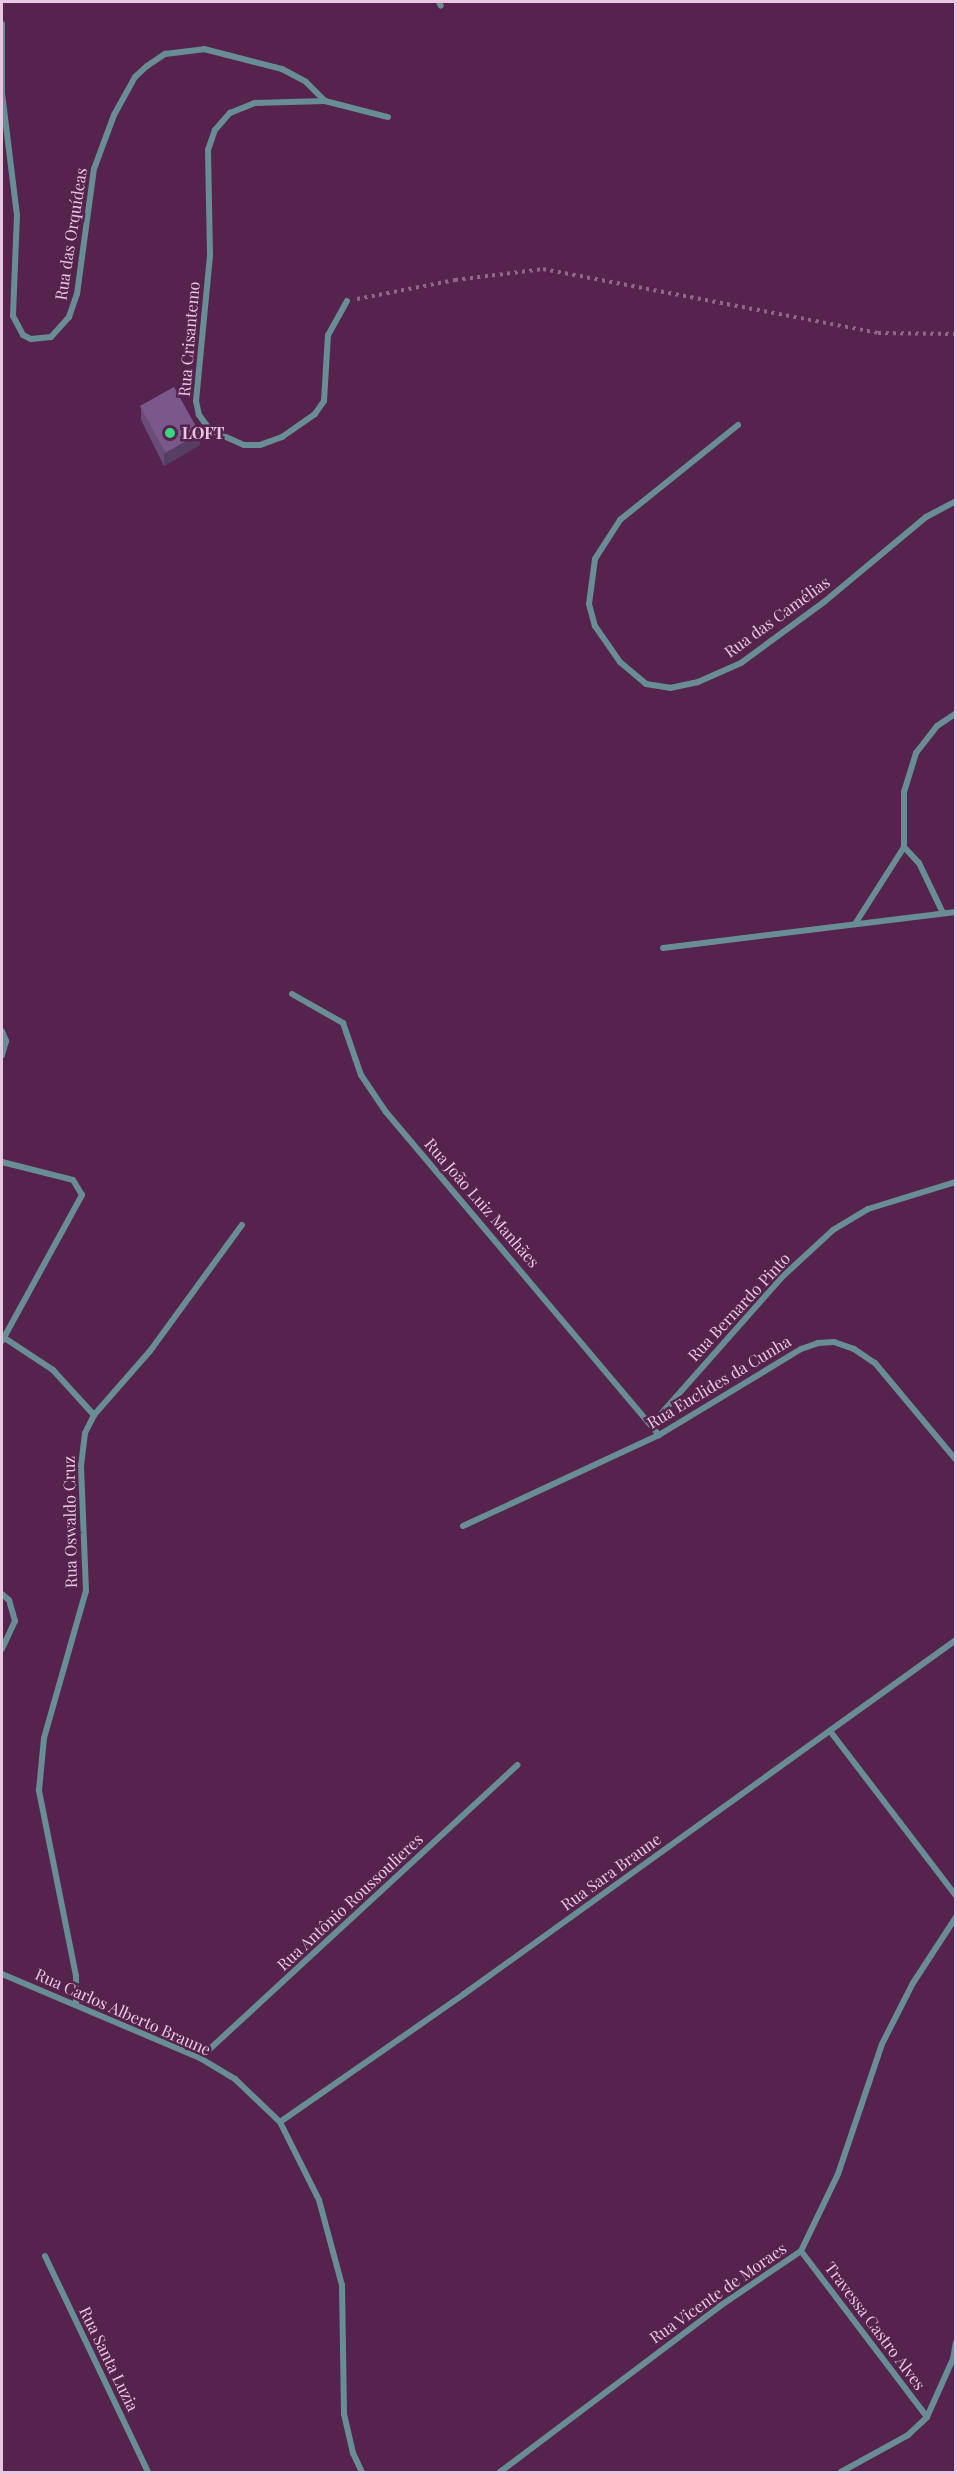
<!DOCTYPE html>
<html>
<head>
<meta charset="utf-8">
<style>
	body { margin:0 }
	#map { position:relative; width:957px; height:2474px; overflow:hidden; background:#55234d; font-family:"Playfair Display",serif }
	div>[style] { position:absolute }
	.path>* { height:4px; margin-top:-2px; transform-origin:0; background:repeating-linear-gradient(90deg,#916689 0 3px,transparent 0 7.5px) }
	.minor>* { height:6px; margin:-3px; padding:0 3px; transform-origin:3px; border-radius:3px; background:#688d95 }
	.wall>* { inset:0; background:#694c78 }
	.shaded-wall>* { inset:0; background:#553e62 }
	.building>* { inset:0; background:#7a588c; transform-origin:0 0 }
	.dots>* { width:16px; height:16px; translate:-50% -50%; box-sizing:border-box; border:3px solid #55234d; border-radius:50% }
	span { translate:-50% -50%; white-space:nowrap; text-align:center; line-height:1.15; -webkit-text-stroke:5px #55234d; paint-order:stroke }
	.street-label { font-size:16px; color:#e8c8e1 }
	.poi-label { font-size:16px; color:#e8c8e1; font-weight:700 }
	.left { translate:0 -50%; text-align:left }
	.frame { position:absolute; inset:0; border:3px solid #e8c8e1; pointer-events:none }
</style>
</head>
<body>
<div id="map">
	<div class="path">
		<i style="left:357px;top:299px;width:100px;rotate:-11deg"></i>
		<i style="left:455px;top:280px;width:89px;rotate:-7.1deg"></i>
		<i style="left:543px;top:269px;width:341px;rotate:10.8deg"></i>
		<i style="left:878px;top:333px;width:78px;rotate:0.7deg"></i>
	</div>
	<div class="minor">
		<i style="left:439px;top:2px;width:4px;rotate:63deg"></i>
		<i style="left:2px;top:24px;width:69px;rotate:90deg"></i>
		<i style="left:2px;top:93px;width:123px;rotate:83deg"></i>
		<i style="left:17px;top:215px;width:101px;rotate:92.3deg"></i>
		<i style="left:13px;top:316px;width:21px;rotate:62deg"></i>
		<i style="left:23px;top:335px;width:9px;rotate:27deg"></i>
		<i style="left:31px;top:339px;width:20px;rotate:-6deg"></i>
		<i style="left:51px;top:337px;width:27px;rotate:-48deg"></i>
		<i style="left:69px;top:317px;width:24px;rotate:-71deg"></i>
		<i style="left:77px;top:294px;width:126px;rotate:-82.3deg"></i>
		<i style="left:94px;top:169px;width:58px;rotate:-69.7deg"></i>
		<i style="left:114px;top:115px;width:43px;rotate:-61.1deg"></i>
		<i style="left:135px;top:77px;width:16px;rotate:-43deg"></i>
		<i style="left:147px;top:66px;width:22px;rotate:-34deg"></i>
		<i style="left:165px;top:54px;width:39px;rotate:-7deg"></i>
		<i style="left:204px;top:49px;width:81px;rotate:14.4deg"></i>
		<i style="left:282px;top:69px;width:27px;rotate:28deg"></i>
		<i style="left:306px;top:82px;width:27px;rotate:45deg"></i>
		<i style="left:347px;top:301px;width:39px;rotate:119deg"></i>
		<i style="left:328px;top:335px;width:66px;rotate:93.5deg"></i>
		<i style="left:324px;top:401px;width:16px;rotate:125deg"></i>
		<i style="left:315px;top:414px;width:40px;rotate:145.1deg"></i>
		<i style="left:282px;top:437px;width:23px;rotate:160deg"></i>
		<i style="left:260px;top:445px;width:16px;rotate:180deg"></i>
		<i style="left:244px;top:445px;width:37px;rotate:-156deg"></i>
		<i style="left:210px;top:430px;width:19px;rotate:-126deg"></i>
		<i style="left:199px;top:415px;width:14px;rotate:-102deg"></i>
		<i style="left:196px;top:401px;width:147px;rotate:-84.5deg"></i>
		<i style="left:210px;top:255px;width:105px;rotate:-91.1deg"></i>
		<i style="left:208px;top:150px;width:21px;rotate:-71deg"></i>
		<i style="left:215px;top:130px;width:23px;rotate:-49deg"></i>
		<i style="left:230px;top:113px;width:27px;rotate:-22deg"></i>
		<i style="left:255px;top:103px;width:70px;rotate:-1.6deg"></i>
		<i style="left:325px;top:101px;width:65px;rotate:14.3deg"></i>
		<i style="left:738px;top:425px;width:151px;rotate:141.2deg"></i>
		<i style="left:620px;top:520px;width:46px;rotate:122.7deg"></i>
		<i style="left:595px;top:559px;width:45px;rotate:97.6deg"></i>
		<i style="left:589px;top:604px;width:23px;rotate:75deg"></i>
		<i style="left:595px;top:626px;width:44px;rotate:55.2deg"></i>
		<i style="left:620px;top:662px;width:34px;rotate:40deg"></i>
		<i style="left:646px;top:684px;width:24px;rotate:9deg"></i>
		<i style="left:670px;top:688px;width:29px;rotate:-12deg"></i>
		<i style="left:698px;top:682px;width:47px;rotate:-23.8deg"></i>
		<i style="left:741px;top:663px;width:103px;rotate:-36.3deg"></i>
		<i style="left:824px;top:602px;width:133px;rotate:-39.8deg"></i>
		<i style="left:926px;top:517px;width:34px;rotate:-28deg"></i>
		<i style="left:904px;top:847px;width:22px;rotate:47deg"></i>
		<i style="left:919px;top:863px;width:55px;rotate:64.4deg"></i>
		<i style="left:855px;top:924px;width:91px;rotate:-57.5deg"></i>
		<i style="left:904px;top:847px;width:55px;rotate:-90deg"></i>
		<i style="left:904px;top:792px;width:41px;rotate:-72.9deg"></i>
		<i style="left:916px;top:753px;width:34px;rotate:-52deg"></i>
		<i style="left:937px;top:726px;width:23px;rotate:-34deg"></i>
		<i style="left:663px;top:948px;width:295px;rotate:-7deg"></i>
		<i style="left:292px;top:994px;width:59px;rotate:29.6deg"></i>
		<i style="left:343px;top:1023px;width:55px;rotate:70.9deg"></i>
		<i style="left:361px;top:1075px;width:45px;rotate:56deg"></i>
		<i style="left:386px;top:1112px;width:423px;rotate:49.8deg"></i>
		<i style="left:2px;top:1031px;width:11px;rotate:68deg"></i>
		<i style="left:6px;top:1041px;width:15px;rotate:106deg"></i>
		<i style="left:2px;top:1162px;width:73px;rotate:14.2deg"></i>
		<i style="left:73px;top:1180px;width:17px;rotate:59deg"></i>
		<i style="left:82px;top:1195px;width:166px;rotate:118.7deg"></i>
		<i style="left:3px;top:1337px;width:60px;rotate:33.4deg"></i>
		<i style="left:53px;top:1370px;width:61px;rotate:47.7deg"></i>
		<i style="left:652px;top:1424px;width:195px;rotate:-48.5deg"></i>
		<i style="left:781px;top:1278px;width:71px;rotate:-42.7deg"></i>
		<i style="left:833px;top:1230px;width:41px;rotate:-31deg"></i>
		<i style="left:868px;top:1209px;width:92px;rotate:-17.1deg"></i>
		<i style="left:463px;top:1526px;width:216px;rotate:-24.9deg"></i>
		<i style="left:659px;top:1435px;width:166px;rotate:-31.2deg"></i>
		<i style="left:801px;top:1349px;width:18px;rotate:-19deg"></i>
		<i style="left:818px;top:1343px;width:16px;rotate:-4deg"></i>
		<i style="left:834px;top:1342px;width:21px;rotate:19deg"></i>
		<i style="left:854px;top:1349px;width:25px;rotate:34deg"></i>
		<i style="left:875px;top:1363px;width:126px;rotate:50.1deg"></i>
		<i style="left:2px;top:1594px;width:9px;rotate:41deg"></i>
		<i style="left:9px;top:1600px;width:22px;rotate:74deg"></i>
		<i style="left:15px;top:1621px;width:31px;rotate:115deg"></i>
		<i style="left:830px;top:1731px;width:208px;rotate:52.6deg"></i>
		<i style="left:2px;top:1974px;width:215px;rotate:23deg"></i>
		<i style="left:200px;top:2058px;width:41px;rotate:31deg"></i>
		<i style="left:235px;top:2079px;width:62px;rotate:43.7deg"></i>
		<i style="left:280px;top:2122px;width:87px;rotate:63.4deg"></i>
		<i style="left:319px;top:2200px;width:88px;rotate:74.9deg"></i>
		<i style="left:342px;top:2285px;width:129px;rotate:89.1deg"></i>
		<i style="left:344px;top:2414px;width:40px;rotate:77deg"></i>
		<i style="left:353px;top:2453px;width:21px;rotate:65deg"></i>
		<i style="left:76px;top:2005px;width:29px;rotate:-90deg"></i>
		<i style="left:76px;top:1976px;width:190px;rotate:-101.3deg"></i>
		<i style="left:39px;top:1790px;width:52px;rotate:-84.5deg"></i>
		<i style="left:44px;top:1738px;width:153px;rotate:-74.1deg"></i>
		<i style="left:86px;top:1591px;width:125px;rotate:-92.3deg"></i>
		<i style="left:81px;top:1466px;width:33px;rotate:-83deg"></i>
		<i style="left:85px;top:1433px;width:20px;rotate:-63deg"></i>
		<i style="left:94px;top:1415px;width:85px;rotate:-48.8deg"></i>
		<i style="left:150px;top:1351px;width:156px;rotate:-53.9deg"></i>
		<i style="left:200px;top:2058px;width:432px;rotate:-42.7deg"></i>
		<i style="left:280px;top:2122px;width:224px;rotate:-34.8deg"></i>
		<i style="left:464px;top:1994px;width:606px;rotate:-35.74deg"></i>
		<i style="left:801px;top:2251px;width:208px;rotate:52.8deg"></i>
		<i style="left:45px;top:2256px;width:239px;rotate:64.5deg"></i>
		<i style="left:500px;top:2472px;width:276px;rotate:-37deg"></i>
		<i style="left:720px;top:2306px;width:98px;rotate:-34.2deg"></i>
		<i style="left:801px;top:2251px;width:85px;rotate:-64.3deg"></i>
		<i style="left:838px;top:2174px;width:137px;rotate:-71.3deg"></i>
		<i style="left:882px;top:2044px;width:68px;rotate:-63.1deg"></i>
		<i style="left:913px;top:1983px;width:79px;rotate:-56.9deg"></i>
		<i style="left:841px;top:2472px;width:77px;rotate:-28.9deg"></i>
		<i style="left:908px;top:2435px;width:26px;rotate:-43deg"></i>
		<i style="left:927px;top:2417px;width:64px;rotate:-65.9deg"></i>
		<i style="left:953px;top:2359px;width:17px;rotate:-80deg"></i>
	</div>
	<div class="wall">
		<i style="clip-path:polygon(141px 408px,200px 445px,164px 466px,141px 420px)"></i>
	</div>
	<div class="shaded-wall">
		<i style="clip-path:polygon(200px 433px,200px 445px,164px 466px,164px 454px)"></i>
	</div>
	<div class="building">
		<i style="left:174px;top:387px;width:53px;height:39px;rotate:61deg"></i>
	</div>
	<div class="dots">
		<i style="left:170px;top:433px;background:#38d87f"></i>
	</div>
	<div class="street-label">
		<span style="left:71px;top:234px;rotate:-81deg">Rua das Orquídeas</span>
		<span style="left:189px;top:339px;rotate:-85deg">Rua Crisantemo</span>
		<span style="left:777px;top:617px;rotate:-36deg">Rua das Camélias</span>
		<span style="left:482px;top:1203px;rotate:49deg">Rua João Luiz Manhães</span>
		<span style="left:739px;top:1307px;rotate:-47deg">Rua Bernardo Pinto</span>
		<span style="left:719px;top:1382px;rotate:-31deg">Rua Euclides da Cunha</span>
		<span style="left:70px;top:1522px;rotate:-91deg">Rua Oswaldo Cruz</span>
		<span style="left:611px;top:1872px;rotate:-36deg">Rua Sara Braune</span>
		<span style="left:350px;top:1902px;rotate:-43deg">Rua Antônio Roussoulieres</span>
		<span style="left:123px;top:2012px;rotate:24deg">Rua Carlos Alberto Braune</span>
		<span style="left:718px;top:2293px;rotate:-35deg">Rua Vicente de Moraes</span>
		<span style="left:875px;top:2326px;rotate:53deg">Travessa Castro Alves</span>
		<span style="left:109px;top:2359px;rotate:64deg">Rua Santa Luzia</span>
	</div>
	<div class="poi-label">
		<span class="left" style="left:182px;top:433px">LOFT</span>
	</div>
	<div class="frame"></div>
</div>
</body>
</html>
